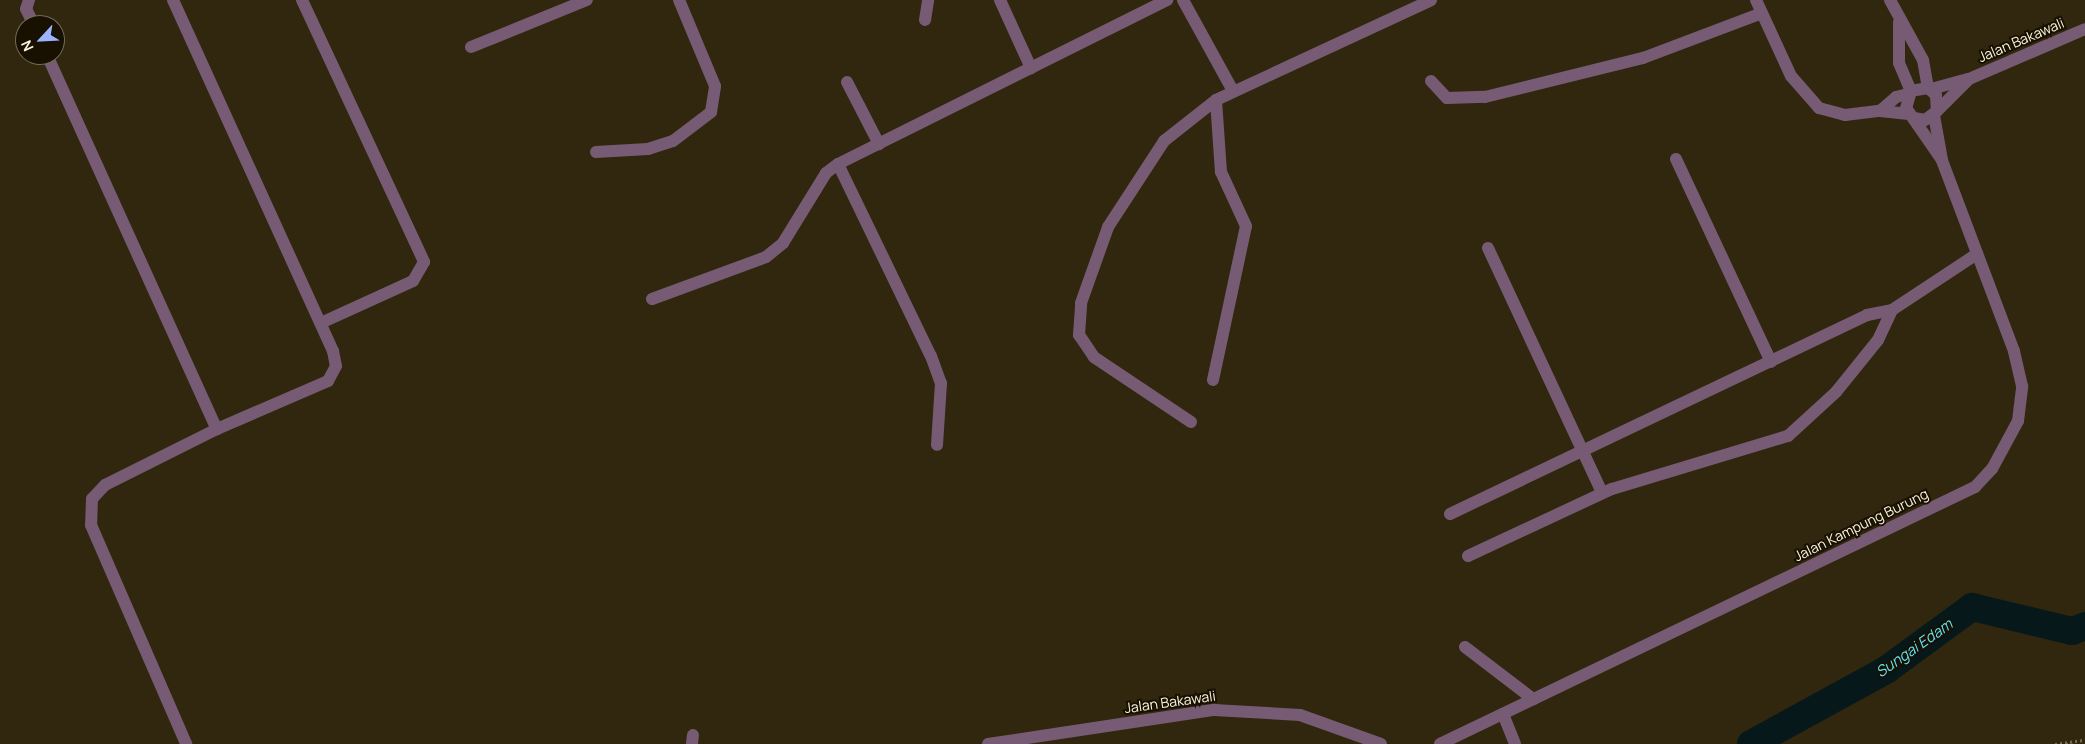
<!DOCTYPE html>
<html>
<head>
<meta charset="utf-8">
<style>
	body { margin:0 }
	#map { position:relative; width:2085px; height:744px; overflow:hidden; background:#30270e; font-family:Manrope,sans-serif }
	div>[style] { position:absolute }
	.river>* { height:28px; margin:-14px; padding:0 14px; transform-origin:14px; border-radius:14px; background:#07181b }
	.path>* { height:2.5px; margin-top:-1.25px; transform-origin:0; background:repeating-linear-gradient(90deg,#736a51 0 2.5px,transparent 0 5px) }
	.minor>* { height:12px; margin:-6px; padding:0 6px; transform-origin:6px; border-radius:6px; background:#775b74 }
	span { translate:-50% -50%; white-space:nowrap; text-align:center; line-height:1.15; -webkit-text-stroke:4px #181000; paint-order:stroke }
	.street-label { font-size:14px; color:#fdf4dd }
	.water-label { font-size:15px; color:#5fe3f8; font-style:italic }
	.north { position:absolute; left:15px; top:15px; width:50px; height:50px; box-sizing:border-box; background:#181000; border:1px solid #746b58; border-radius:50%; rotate:245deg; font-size:14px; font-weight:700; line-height:20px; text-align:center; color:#fdf4dd }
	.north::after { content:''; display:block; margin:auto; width:18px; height:22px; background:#9bb4fd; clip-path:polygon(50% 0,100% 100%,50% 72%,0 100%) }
</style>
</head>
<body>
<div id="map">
	<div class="river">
		<i style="left:1751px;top:744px;width:154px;rotate:-28.7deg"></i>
		<i style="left:1886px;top:670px;width:107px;rotate:-36.2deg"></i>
		<i style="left:1972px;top:607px;width:103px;rotate:13.5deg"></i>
		<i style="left:2072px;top:631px;width:14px;rotate:-21deg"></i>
	</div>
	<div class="path">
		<i style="left:2055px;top:744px;width:30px;rotate:-8deg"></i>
	</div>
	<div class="minor">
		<i style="left:29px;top:0;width:9px;rotate:108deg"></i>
		<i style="left:26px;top:9px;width:18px;rotate:63deg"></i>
		<i style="left:173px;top:0;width:386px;rotate:65.5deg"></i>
		<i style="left:333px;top:351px;width:15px;rotate:79deg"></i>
		<i style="left:336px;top:366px;width:17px;rotate:118deg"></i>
		<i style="left:328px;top:381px;width:121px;rotate:156.6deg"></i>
		<i style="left:217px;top:429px;width:125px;rotate:153.4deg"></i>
		<i style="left:105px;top:485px;width:19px;rotate:133deg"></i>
		<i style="left:92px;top:499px;width:26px;rotate:92deg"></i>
		<i style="left:91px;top:525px;width:239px;rotate:66.5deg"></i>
		<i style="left:302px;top:0;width:289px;rotate:65deg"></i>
		<i style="left:424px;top:262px;width:22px;rotate:120deg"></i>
		<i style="left:413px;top:281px;width:101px;rotate:155.5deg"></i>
		<i style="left:1000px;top:0;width:75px;rotate:65.5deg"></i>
		<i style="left:1183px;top:0;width:102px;rotate:61.2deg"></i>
		<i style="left:1756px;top:0;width:84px;rotate:65.3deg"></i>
		<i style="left:1791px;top:76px;width:43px;rotate:48.8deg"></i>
		<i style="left:1819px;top:108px;width:27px;rotate:15deg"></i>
		<i style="left:1845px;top:115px;width:35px;rotate:-7deg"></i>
		<i style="left:1880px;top:111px;width:29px;rotate:6deg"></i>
		<i style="left:1890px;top:0;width:68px;rotate:61.2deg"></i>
		<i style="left:1923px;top:60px;width:28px;rotate:80deg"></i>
		<i style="left:925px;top:20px;width:20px;rotate:-81deg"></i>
		<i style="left:1899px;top:22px;width:41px;rotate:90deg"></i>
		<i style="left:1899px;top:63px;width:30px;rotate:67deg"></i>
		<i style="left:471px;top:47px;width:125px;rotate:-22.1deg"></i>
		<i style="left:47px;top:55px;width:411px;rotate:65.6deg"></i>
		<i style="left:1431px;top:81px;width:23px;rotate:47deg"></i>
		<i style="left:1447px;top:98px;width:38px;rotate:-2deg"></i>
		<i style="left:1485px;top:97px;width:163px;rotate:-13.9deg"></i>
		<i style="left:1643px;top:58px;width:127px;rotate:-20.7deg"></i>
		<i style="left:847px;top:82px;width:70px;rotate:62.7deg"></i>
		<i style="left:1931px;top:89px;width:39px;rotate:-15deg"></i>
		<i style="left:1969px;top:79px;width:126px;rotate:-23.3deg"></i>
		<i style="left:1880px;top:111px;width:21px;rotate:-41deg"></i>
		<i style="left:1896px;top:97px;width:12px;rotate:-14deg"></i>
		<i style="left:1937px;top:111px;width:45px;rotate:-45deg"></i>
		<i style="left:1914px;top:118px;width:11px;rotate:10deg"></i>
		<i style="left:1925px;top:120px;width:15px;rotate:-37deg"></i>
		<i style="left:1937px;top:111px;width:16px;rotate:-94deg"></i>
		<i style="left:1936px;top:95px;width:11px;rotate:-139deg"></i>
		<i style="left:1928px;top:88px;width:17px;rotate:170deg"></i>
		<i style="left:1911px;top:91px;width:18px;rotate:106deg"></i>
		<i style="left:1906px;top:108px;width:63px;rotate:55.3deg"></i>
		<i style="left:596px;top:152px;width:52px;rotate:-3.3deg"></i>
		<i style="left:648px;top:149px;width:26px;rotate:-18deg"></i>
		<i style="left:673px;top:141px;width:48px;rotate:-37.3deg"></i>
		<i style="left:711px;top:112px;width:26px;rotate:-81deg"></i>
		<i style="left:715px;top:86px;width:93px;rotate:-112.7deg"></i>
		<i style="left:1676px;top:159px;width:224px;rotate:64.9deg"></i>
		<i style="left:838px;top:164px;width:213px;rotate:64.2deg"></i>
		<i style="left:931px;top:356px;width:29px;rotate:70deg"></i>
		<i style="left:941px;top:383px;width:62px;rotate:93.7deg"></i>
		<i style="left:1488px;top:248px;width:270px;rotate:65deg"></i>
		<i style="left:652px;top:299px;width:121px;rotate:-20.2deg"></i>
		<i style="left:766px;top:257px;width:22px;rotate:-39deg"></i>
		<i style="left:783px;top:243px;width:82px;rotate:-58.4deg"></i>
		<i style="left:826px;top:173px;width:15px;rotate:-37deg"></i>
		<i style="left:838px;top:164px;width:368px;rotate:-26.5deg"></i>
		<i style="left:1213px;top:380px;width:157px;rotate:-77.9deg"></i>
		<i style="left:1246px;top:226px;width:60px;rotate:-114.8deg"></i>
		<i style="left:1221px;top:172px;width:72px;rotate:-94deg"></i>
		<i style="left:1191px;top:422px;width:117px;rotate:-146.2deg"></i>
		<i style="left:1094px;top:357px;width:27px;rotate:-124deg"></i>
		<i style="left:1079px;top:335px;width:32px;rotate:-86deg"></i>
		<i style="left:1081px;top:303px;width:81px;rotate:-70.4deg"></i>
		<i style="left:1108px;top:227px;width:103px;rotate:-56.9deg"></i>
		<i style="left:1164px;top:141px;width:66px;rotate:-38.3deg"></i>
		<i style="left:1216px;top:100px;width:237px;rotate:-24.9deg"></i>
		<i style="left:1450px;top:514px;width:462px;rotate:-25.5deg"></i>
		<i style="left:1867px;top:315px;width:25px;rotate:-11deg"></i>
		<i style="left:1892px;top:310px;width:102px;rotate:-33.4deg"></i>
		<i style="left:1468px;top:556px;width:159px;rotate:-25deg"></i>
		<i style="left:1612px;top:489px;width:184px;rotate:-16.8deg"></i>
		<i style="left:1788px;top:436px;width:65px;rotate:-42.5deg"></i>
		<i style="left:1836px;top:392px;width:67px;rotate:-51.1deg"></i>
		<i style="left:1878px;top:340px;width:33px;rotate:-65deg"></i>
		<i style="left:1465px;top:647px;width:86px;rotate:37.4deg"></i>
		<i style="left:1503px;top:714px;width:32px;rotate:68deg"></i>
		<i style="left:692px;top:744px;width:9px;rotate:-84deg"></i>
		<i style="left:988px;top:744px;width:229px;rotate:-8.6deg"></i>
		<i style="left:1214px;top:710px;width:86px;rotate:3.3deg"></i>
		<i style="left:1300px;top:715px;width:86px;rotate:19.7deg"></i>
		<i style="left:1440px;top:744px;width:594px;rotate:-25.66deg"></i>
		<i style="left:1975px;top:487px;width:25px;rotate:-47deg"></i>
		<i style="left:1992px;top:469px;width:55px;rotate:-61.6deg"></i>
		<i style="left:2018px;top:421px;width:35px;rotate:-83deg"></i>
		<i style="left:2022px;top:386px;width:36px;rotate:-103deg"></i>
		<i style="left:2014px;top:351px;width:204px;rotate:-110.7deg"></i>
		<i style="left:1942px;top:160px;width:46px;rotate:-100.1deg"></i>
	</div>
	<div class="street-label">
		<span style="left:2021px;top:40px;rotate:-23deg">Jalan Bakawali</span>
		<span style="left:1861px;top:525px;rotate:-26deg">Jalan Kampung Burung</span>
		<span style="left:1170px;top:702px;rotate:-8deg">Jalan Bakawali</span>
	</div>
	<div class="water-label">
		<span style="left:1914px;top:648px;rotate:-35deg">Sungai Edam</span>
	</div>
	<div class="north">N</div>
</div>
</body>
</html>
